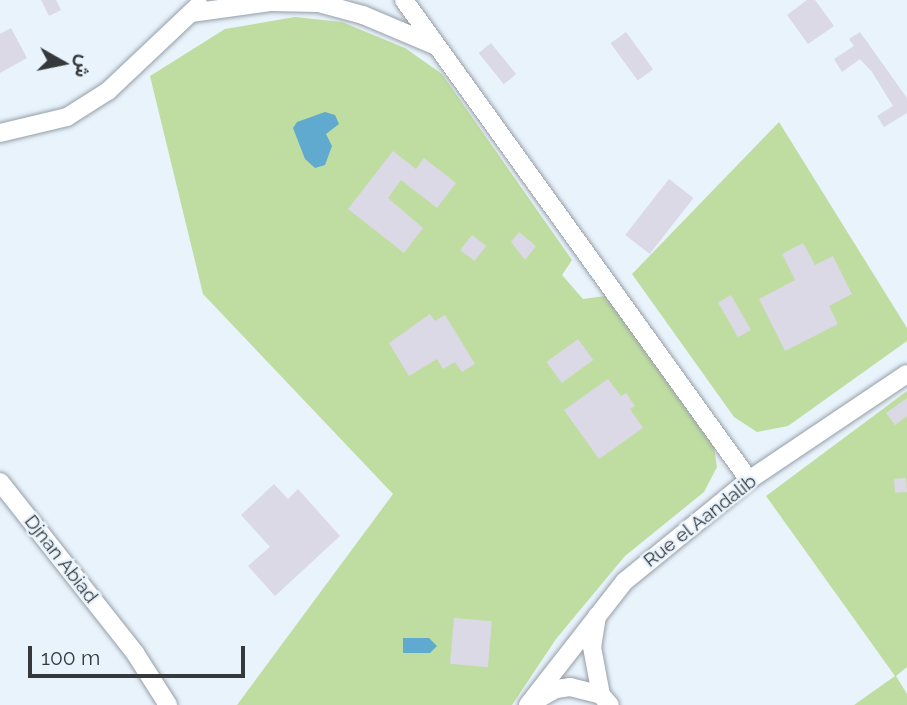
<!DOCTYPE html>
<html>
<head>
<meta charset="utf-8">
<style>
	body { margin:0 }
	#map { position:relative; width:907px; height:705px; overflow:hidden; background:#e9f3fc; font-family:Raleway,Vazirmatn,sans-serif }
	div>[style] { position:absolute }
	.green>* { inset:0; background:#bfdda1 }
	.water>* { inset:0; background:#5faace }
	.building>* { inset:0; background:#dad9e5; transform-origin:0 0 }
	.roads { filter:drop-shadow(0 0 2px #959ea7) drop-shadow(0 0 2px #959ea7) }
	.minor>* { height:18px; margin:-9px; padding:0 9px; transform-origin:9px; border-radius:9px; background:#fff }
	span { translate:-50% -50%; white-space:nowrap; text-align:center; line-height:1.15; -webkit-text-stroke:5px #e9f3fc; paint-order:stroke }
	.street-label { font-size:19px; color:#35393c }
	.north { position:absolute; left:28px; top:28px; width:70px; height:70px; -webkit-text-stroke:5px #e9f3fc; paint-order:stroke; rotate:99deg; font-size:19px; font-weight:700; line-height:28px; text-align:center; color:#35393c }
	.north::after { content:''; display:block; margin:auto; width:24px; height:32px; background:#35393c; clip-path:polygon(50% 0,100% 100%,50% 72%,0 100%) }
	.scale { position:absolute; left:28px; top:646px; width:217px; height:32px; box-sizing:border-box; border:4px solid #35393c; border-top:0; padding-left:9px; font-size:21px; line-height:24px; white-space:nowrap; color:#35393c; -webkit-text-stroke:5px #e9f3fc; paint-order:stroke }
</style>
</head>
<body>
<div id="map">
	<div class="green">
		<i style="clip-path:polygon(295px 17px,342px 22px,405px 48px,442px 74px,572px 260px,562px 275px,583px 299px,605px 296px,713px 440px,717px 467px,704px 492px,625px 556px,556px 639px,512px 705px,237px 705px,393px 494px,203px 294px,150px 76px,225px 29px)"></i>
		<i style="clip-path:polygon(779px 122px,907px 328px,907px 341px,788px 426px,757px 432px,734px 417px,632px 274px)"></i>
		<i style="clip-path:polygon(907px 391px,907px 667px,896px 676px,907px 694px,907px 705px,854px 705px,895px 676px,766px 496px)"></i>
	</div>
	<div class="water">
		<i style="clip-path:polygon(325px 112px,335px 115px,339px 124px,326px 134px,332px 146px,325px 165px,315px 168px,305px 159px,293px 128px,297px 122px)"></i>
		<i style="clip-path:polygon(403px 638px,429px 638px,437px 646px,430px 653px,403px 653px)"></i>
	</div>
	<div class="building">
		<i style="clip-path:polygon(41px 0,56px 0,61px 10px,49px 16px)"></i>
		<i style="clip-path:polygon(807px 0,815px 0,834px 26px,808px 44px,787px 15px)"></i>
		<i style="clip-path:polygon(11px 28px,27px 58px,0 73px,0 34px)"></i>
		<i style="left:626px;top:32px;width:46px;height:19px;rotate:54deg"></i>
		<i style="clip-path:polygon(860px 32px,907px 98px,907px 113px,884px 127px,877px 116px,893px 106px,872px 72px,860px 59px,842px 72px,834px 59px,854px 46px,849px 39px)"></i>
		<i style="left:491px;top:43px;width:40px;height:16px;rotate:51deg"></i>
		<i style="clip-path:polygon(393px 151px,416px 169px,424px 158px,456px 183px,437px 208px,401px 180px,388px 198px,423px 228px,404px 253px,348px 209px)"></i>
		<i style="left:669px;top:179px;width:31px;height:71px;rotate:38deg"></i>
		<i style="clip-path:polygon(519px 232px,536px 246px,525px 260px,511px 242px)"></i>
		<i style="left:472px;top:235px;width:18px;height:19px;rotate:38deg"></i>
		<i style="clip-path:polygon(803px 243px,815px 265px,833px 256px,852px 294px,829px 306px,838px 324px,785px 351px,759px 299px,795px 280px,782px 254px)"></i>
		<i style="left:731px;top:295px;width:40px;height:15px;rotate:60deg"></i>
		<i style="clip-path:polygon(430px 314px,435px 321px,445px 315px,475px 364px,462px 372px,455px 362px,443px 369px,437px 359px,409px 376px,389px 343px)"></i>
		<i style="left:578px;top:339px;width:26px;height:39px;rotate:54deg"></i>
		<i style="clip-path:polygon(608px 379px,621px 396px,626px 393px,635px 406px,630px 409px,643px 428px,599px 459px,564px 410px)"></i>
		<i style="clip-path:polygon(907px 398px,907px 416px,895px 425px,886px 413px)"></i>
		<i style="left:906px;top:478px;width:14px;height:12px;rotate:86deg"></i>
		<i style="clip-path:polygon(274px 484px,288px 499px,298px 489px,340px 536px,275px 596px,248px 566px,270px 547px,241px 515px)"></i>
		<i style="left:454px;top:618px;width:38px;height:46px;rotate:5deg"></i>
	</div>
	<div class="roads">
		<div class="minor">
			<i style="left:404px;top:0;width:591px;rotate:54.29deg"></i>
			<i style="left:191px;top:13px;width:80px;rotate:-7.9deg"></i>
			<i style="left:270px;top:2px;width:49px;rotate:1.2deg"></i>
			<i style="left:319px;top:3px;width:46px;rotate:15.3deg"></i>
			<i style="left:363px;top:15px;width:77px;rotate:22.9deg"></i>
			<i style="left:0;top:133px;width:69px;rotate:-13.4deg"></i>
			<i style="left:67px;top:117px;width:49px;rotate:-32.4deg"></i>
			<i style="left:108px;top:91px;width:125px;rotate:-43.4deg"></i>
			<i style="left:0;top:482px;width:218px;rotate:51.7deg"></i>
			<i style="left:135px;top:653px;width:62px;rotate:57.6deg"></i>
			<i style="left:597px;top:616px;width:31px;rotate:99deg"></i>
			<i style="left:592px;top:647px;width:49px;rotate:79.4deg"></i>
			<i style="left:535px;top:701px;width:24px;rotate:-30deg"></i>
			<i style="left:556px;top:689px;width:14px;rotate:-8deg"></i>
			<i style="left:570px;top:687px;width:32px;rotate:14deg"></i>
			<i style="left:601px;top:695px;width:13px;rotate:48deg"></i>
			<i style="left:528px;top:705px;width:157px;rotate:-52deg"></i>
			<i style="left:625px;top:581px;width:160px;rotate:-39.2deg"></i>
			<i style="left:749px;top:480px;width:190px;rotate:-33.9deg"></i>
		</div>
	</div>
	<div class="street-label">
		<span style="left:700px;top:521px;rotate:-38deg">Rue el Aandalib</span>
		<span style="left:61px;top:559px;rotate:52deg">Djnan Abiad</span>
	</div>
	<div class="north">ش</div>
	<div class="scale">100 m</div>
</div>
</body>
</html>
